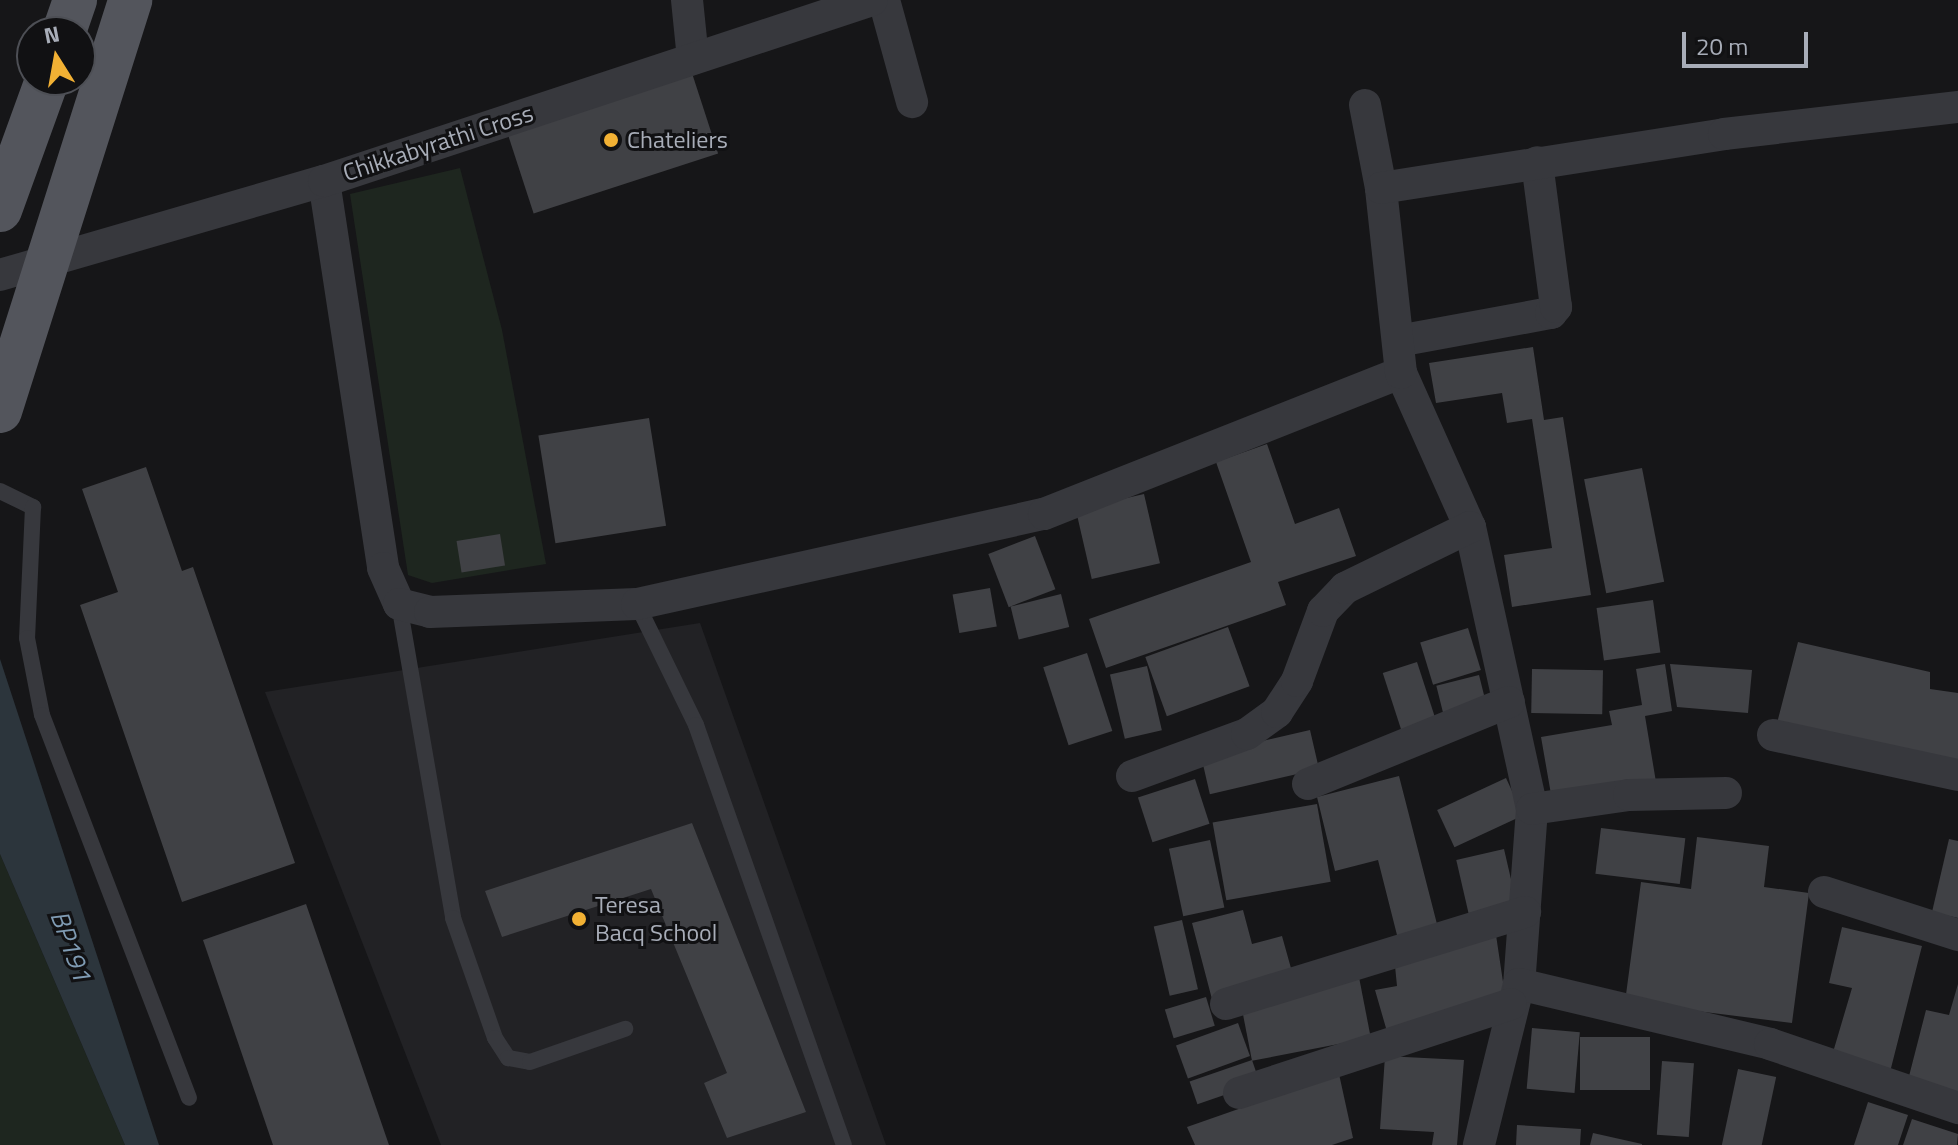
<!DOCTYPE html>
<html>
<head>
<meta charset="utf-8">
<style>
	body { margin:0 }
	#map { position:relative; width:1958px; height:1145px; overflow:hidden; background:#161618; font-family:"Titillium Web",sans-serif }
	div>[style] { position:absolute }
	.built>* { inset:0; background:#222225 }
	.green>* { inset:0; background:#1e261f }
	.water>* { inset:0; background:#2c353c }
	.building>* { inset:0; background:#404145; transform-origin:0 0 }
	.service>* { height:16px; margin:-8px; padding:0 8px; transform-origin:8px; border-radius:8px; background:#37383d }
	.minor>* { height:32px; margin:-16px; padding:0 16px; transform-origin:16px; border-radius:16px; background:#37383d }
	.primary>* { height:44px; margin:-22px; padding:0 22px; transform-origin:22px; border-radius:22px; background:#53555c }
	.dots>* { width:22px; height:22px; translate:-50% -50%; box-sizing:border-box; border:4px solid #111113; border-radius:50% }
	span { translate:-50% -50%; white-space:nowrap; text-align:center; line-height:1.15; -webkit-text-stroke:6px #111113; paint-order:stroke }
	.poi-label { font-size:24px; color:#a8adb8 }
	.left { translate:0 -50%; text-align:left }
	.street-label { font-size:24px; color:#a8adb8 }
	.water-label { font-size:26px; color:#7f9bb3; font-style:italic }
	.north { position:absolute; left:16px; top:16px; width:80px; height:80px; box-sizing:border-box; background:#111113; border:2px solid #4d4f55; border-radius:50%; rotate:349deg; font-size:22px; font-weight:700; line-height:32px; text-align:center; color:#a8adb8 }
	.north::after { content:''; display:block; margin:auto; width:28px; height:36px; background:#f2b134; clip-path:polygon(50% 0,100% 100%,50% 72%,0 100%) }
	.scale { position:absolute; left:1682px; top:32px; width:126px; height:36px; box-sizing:border-box; border:4px solid #a8adb8; border-top:0; padding-left:10px; font-size:24px; line-height:28px; white-space:nowrap; color:#a8adb8; -webkit-text-stroke:6px #111113; paint-order:stroke }
</style>
</head>
<body>
<div id="map">
	<div class="built">
		<i style="clip-path:polygon(700px 623px,886px 1145px,441px 1145px,265px 692px)"></i>
	</div>
	<div class="green">
		<i style="clip-path:polygon(460px 168px,502px 330px,546px 564px,432px 583px,408px 575px,350px 194px)"></i>
		<i style="clip-path:polygon(0 854px,125px 1145px,0 1145px)"></i>
	</div>
	<div class="water">
		<i style="clip-path:polygon(0 659px,159px 1145px,125px 1145px,0 854px)"></i>
	</div>
	<div class="building">
		<i style="left:690px;top:67px;width:91px;height:194px;rotate:72deg"></i>
		<i style="clip-path:polygon(1533px 347px,1544px 420px,1563px 417px,1591px 595px,1512px 607px,1504px 555px,1552px 548px,1532px 419px,1507px 423px,1502px 393px,1436px 403px,1429px 363px)"></i>
		<i style="left:649px;top:418px;width:109px;height:112px;rotate:81deg"></i>
		<i style="clip-path:polygon(1267px 444px,1295px 524px,1339px 508px,1356px 556px,1278px 582px,1286px 605px,1106px 668px,1089px 619px,1251px 562px,1216px 462px)"></i>
		<i style="clip-path:polygon(146px 467px,182px 571px,193px 567px,295px 863px,182px 902px,80px 605px,118px 592px,82px 489px)"></i>
		<i style="left:1642px;top:468px;width:116px;height:59px;rotate:79deg"></i>
		<i style="left:1144px;top:494px;width:71px;height:70px;rotate:77deg"></i>
		<i style="left:500px;top:534px;width:32px;height:44px;rotate:81deg"></i>
		<i style="left:1035px;top:536px;width:57px;height:50px;rotate:69deg"></i>
		<i style="left:990px;top:588px;width:39px;height:38px;rotate:80deg"></i>
		<i style="left:1061px;top:594px;width:34px;height:52px;rotate:76deg"></i>
		<i style="left:1653px;top:600px;width:53px;height:57px;rotate:82deg"></i>
		<i style="left:1228px;top:627px;width:63px;height:88px;rotate:70deg"></i>
		<i style="left:1468px;top:628px;width:44px;height:50px;rotate:73deg"></i>
		<i style="clip-path:polygon(1798px 642px,1930px 672px,1930px 689px,1958px 693px,1958px 764px,1777px 723px)"></i>
		<i style="left:1087px;top:653px;width:82px;height:46px;rotate:72deg"></i>
		<i style="left:1417px;top:662px;width:62px;height:36px;rotate:72deg"></i>
		<i style="clip-path:polygon(1665px 664px,1672px 711px,1645px 716px,1656px 782px,1552px 800px,1541px 737px,1612px 725px,1609px 711px,1642px 705px,1636px 669px)"></i>
		<i style="clip-path:polygon(1670px 664px,1752px 670px,1748px 713px,1677px 707px)"></i>
		<i style="left:1147px;top:666px;width:66px;height:38px;rotate:77deg"></i>
		<i style="left:1532px;top:669px;width:71px;height:44px;rotate:1deg"></i>
		<i style="left:1479px;top:675px;width:32px;height:44px;rotate:76deg"></i>
		<i style="left:1310px;top:730px;width:40px;height:112px;rotate:77deg"></i>
		<i style="clip-path:polygon(1399px 776px,1438px 928px,1398px 939px,1378px 860px,1335px 871px,1317px 797px)"></i>
		<i style="left:1506px;top:778px;width:41px;height:76px;rotate:65deg"></i>
		<i style="left:1195px;top:779px;width:47px;height:60px;rotate:72deg"></i>
		<i style="left:1317px;top:804px;width:79px;height:106px;rotate:80deg"></i>
		<i style="clip-path:polygon(692px 823px,806px 1112px,727px 1138px,704px 1083px,727px 1073px,651px 889px,502px 937px,485px 891px)"></i>
		<i style="left:1601px;top:828px;width:85px;height:46px;rotate:7deg"></i>
		<i style="clip-path:polygon(1697px 837px,1769px 846px,1764px 887px,1809px 893px,1792px 1023px,1625px 1002px,1641px 882px,1691px 889px)"></i>
		<i style="clip-path:polygon(1949px 839px,1958px 841px,1958px 918px,1932px 912px)"></i>
		<i style="left:1210px;top:840px;width:69px;height:42px;rotate:78deg"></i>
		<i style="left:1504px;top:849px;width:57px;height:49px;rotate:77deg"></i>
		<i style="clip-path:polygon(306px 904px,389px 1145px,273px 1145px,203px 940px)"></i>
		<i style="clip-path:polygon(1243px 910px,1252px 944px,1282px 936px,1294px 979px,1213px 1003px,1192px 923px)"></i>
		<i style="left:1182px;top:920px;width:71px;height:29px;rotate:77deg"></i>
		<i style="clip-path:polygon(1842px 927px,1922px 946px,1889px 1076px,1831px 1059px,1852px 988px,1829px 983px)"></i>
		<i style="clip-path:polygon(1496px 935px,1506px 1002px,1388px 1035px,1375px 990px,1397px 986px,1394px 956px)"></i>
		<i style="left:1358px;top:972px;width:67px;height:121px;rotate:79deg"></i>
		<i style="clip-path:polygon(1958px 984px,1958px 1103px,1907px 1084px,1926px 1010px,1949px 1015px)"></i>
		<i style="left:1206px;top:997px;width:30px;height:43px;rotate:73deg"></i>
		<i style="left:1238px;top:1023px;width:35px;height:66px;rotate:70deg"></i>
		<i style="left:1532px;top:1028px;width:48px;height:61px;rotate:5deg"></i>
		<i style="left:1650px;top:1037px;width:53px;height:70px;rotate:90deg"></i>
		<i style="clip-path:polygon(1385px 1056px,1464px 1060px,1457px 1145px,1432px 1145px,1434px 1132px,1380px 1129px)"></i>
		<i style="left:1252px;top:1060px;width:24px;height:66px;rotate:71deg"></i>
		<i style="left:1662px;top:1061px;width:32px;height:74px;rotate:4deg"></i>
		<i style="left:1738px;top:1069px;width:39px;height:78px;rotate:12deg"></i>
		<i style="clip-path:polygon(1339px 1074px,1353px 1138px,1332px 1145px,1195px 1145px,1187px 1127px)"></i>
		<i style="clip-path:polygon(1868px 1102px,1908px 1115px,1898px 1145px,1854px 1145px)"></i>
		<i style="clip-path:polygon(1912px 1119px,1958px 1134px,1957px 1145px,1903px 1145px)"></i>
		<i style="clip-path:polygon(1517px 1125px,1581px 1129px,1580px 1145px,1516px 1145px)"></i>
		<i style="clip-path:polygon(1593px 1133px,1642px 1144px,1642px 1145px,1590px 1145px)"></i>
	</div>
	<div class="service">
		<i style="left:0;top:491px;width:37px;rotate:26deg"></i>
		<i style="left:33px;top:507px;width:131px;rotate:92.6deg"></i>
		<i style="left:27px;top:638px;width:78px;rotate:79deg"></i>
		<i style="left:42px;top:715px;width:410px;rotate:69deg"></i>
		<i style="left:399px;top:604px;width:319px;rotate:80.2deg"></i>
		<i style="left:453px;top:918px;width:127px;rotate:70.7deg"></i>
		<i style="left:495px;top:1038px;width:24px;rotate:57deg"></i>
		<i style="left:508px;top:1058px;width:22px;rotate:10deg"></i>
		<i style="left:530px;top:1062px;width:101px;rotate:-19.2deg"></i>
		<i style="left:637px;top:604px;width:135px;rotate:64deg"></i>
		<i style="left:696px;top:725px;width:445px;rotate:70.6deg"></i>
	</div>
	<div class="minor">
		<i style="left:687px;top:0;width:59px;rotate:84.2deg"></i>
		<i style="left:884px;top:0;width:106px;rotate:74.6deg"></i>
		<i style="left:1365px;top:105px;width:85px;rotate:79.1deg"></i>
		<i style="left:324px;top:181px;width:391px;rotate:81.3deg"></i>
		<i style="left:383px;top:568px;width:39px;rotate:66deg"></i>
		<i style="left:399px;top:604px;width:32px;rotate:14deg"></i>
		<i style="left:430px;top:612px;width:207px;rotate:-2.2deg"></i>
		<i style="left:637px;top:604px;width:417px;rotate:-12.5deg"></i>
		<i style="left:1044px;top:514px;width:384px;rotate:-21.6deg"></i>
		<i style="left:1401px;top:373px;width:169px;rotate:65.9deg"></i>
		<i style="left:1470px;top:527px;width:289px;rotate:77.6deg"></i>
		<i style="left:1532px;top:809px;width:175px;rotate:94.2deg"></i>
		<i style="left:1519px;top:984px;width:166px;rotate:104deg"></i>
		<i style="left:0;top:275px;width:337px;rotate:-16.2deg"></i>
		<i style="left:324px;top:181px;width:577px;rotate:-18.28deg"></i>
		<i style="left:1398px;top:341px;width:156px;rotate:-10.4deg"></i>
		<i style="left:1551px;top:313px;width:8px;rotate:-50deg"></i>
		<i style="left:1556px;top:307px;width:146px;rotate:-97.5deg"></i>
		<i style="left:1401px;top:373px;width:186px;rotate:-96.2deg"></i>
		<i style="left:1381px;top:188px;width:347px;rotate:-8.9deg"></i>
		<i style="left:1724px;top:134px;width:236px;rotate:-6.6deg"></i>
		<i style="left:1773px;top:735px;width:189px;rotate:12.2deg"></i>
		<i style="left:1132px;top:776px;width:122px;rotate:-20.1deg"></i>
		<i style="left:1247px;top:734px;width:37px;rotate:-36deg"></i>
		<i style="left:1277px;top:712px;width:37px;rotate:-57deg"></i>
		<i style="left:1297px;top:681px;width:75px;rotate:-69.6deg"></i>
		<i style="left:1323px;top:611px;width:32px;rotate:-46deg"></i>
		<i style="left:1345px;top:588px;width:139px;rotate:-26deg"></i>
		<i style="left:1308px;top:784px;width:217px;rotate:-22.2deg"></i>
		<i style="left:1532px;top:809px;width:98px;rotate:-8.2deg"></i>
		<i style="left:1629px;top:795px;width:97px;rotate:-1.2deg"></i>
		<i style="left:1824px;top:892px;width:141px;rotate:17.8deg"></i>
		<i style="left:1519px;top:984px;width:258px;rotate:13.4deg"></i>
		<i style="left:1770px;top:1044px;width:199px;rotate:18.8deg"></i>
		<i style="left:1226px;top:1004px;width:313px;rotate:-17.1deg"></i>
		<i style="left:1239px;top:1093px;width:286px;rotate:-18.1deg"></i>
	</div>
	<div class="primary">
		<i style="left:64px;top:32px;width:34px;rotate:-71deg"></i>
		<i style="left:0;top:210px;width:138px;rotate:-70.1deg"></i>
		<i style="left:0;top:411px;width:431px;rotate:-72.4deg"></i>
	</div>
	<div class="dots">
		<i style="left:611px;top:140px;background:#f2b134"></i>
		<i style="left:579px;top:919px;background:#f2b134"></i>
	</div>
	<div class="poi-label">
		<span class="left" style="left:627px;top:140px">Chateliers</span>
		<span class="left" style="left:595px;top:919px">Teresa<br>Bacq School</span>
	</div>
	<div class="street-label">
		<span style="left:438px;top:143px;rotate:-18deg">Chikkabyrathi Cross</span>
	</div>
	<div class="water-label">
		<span style="left:71px;top:946px;rotate:70deg">BP191</span>
	</div>
	<div class="north">N</div>
	<div class="scale">20 m</div>
</div>
</body>
</html>
